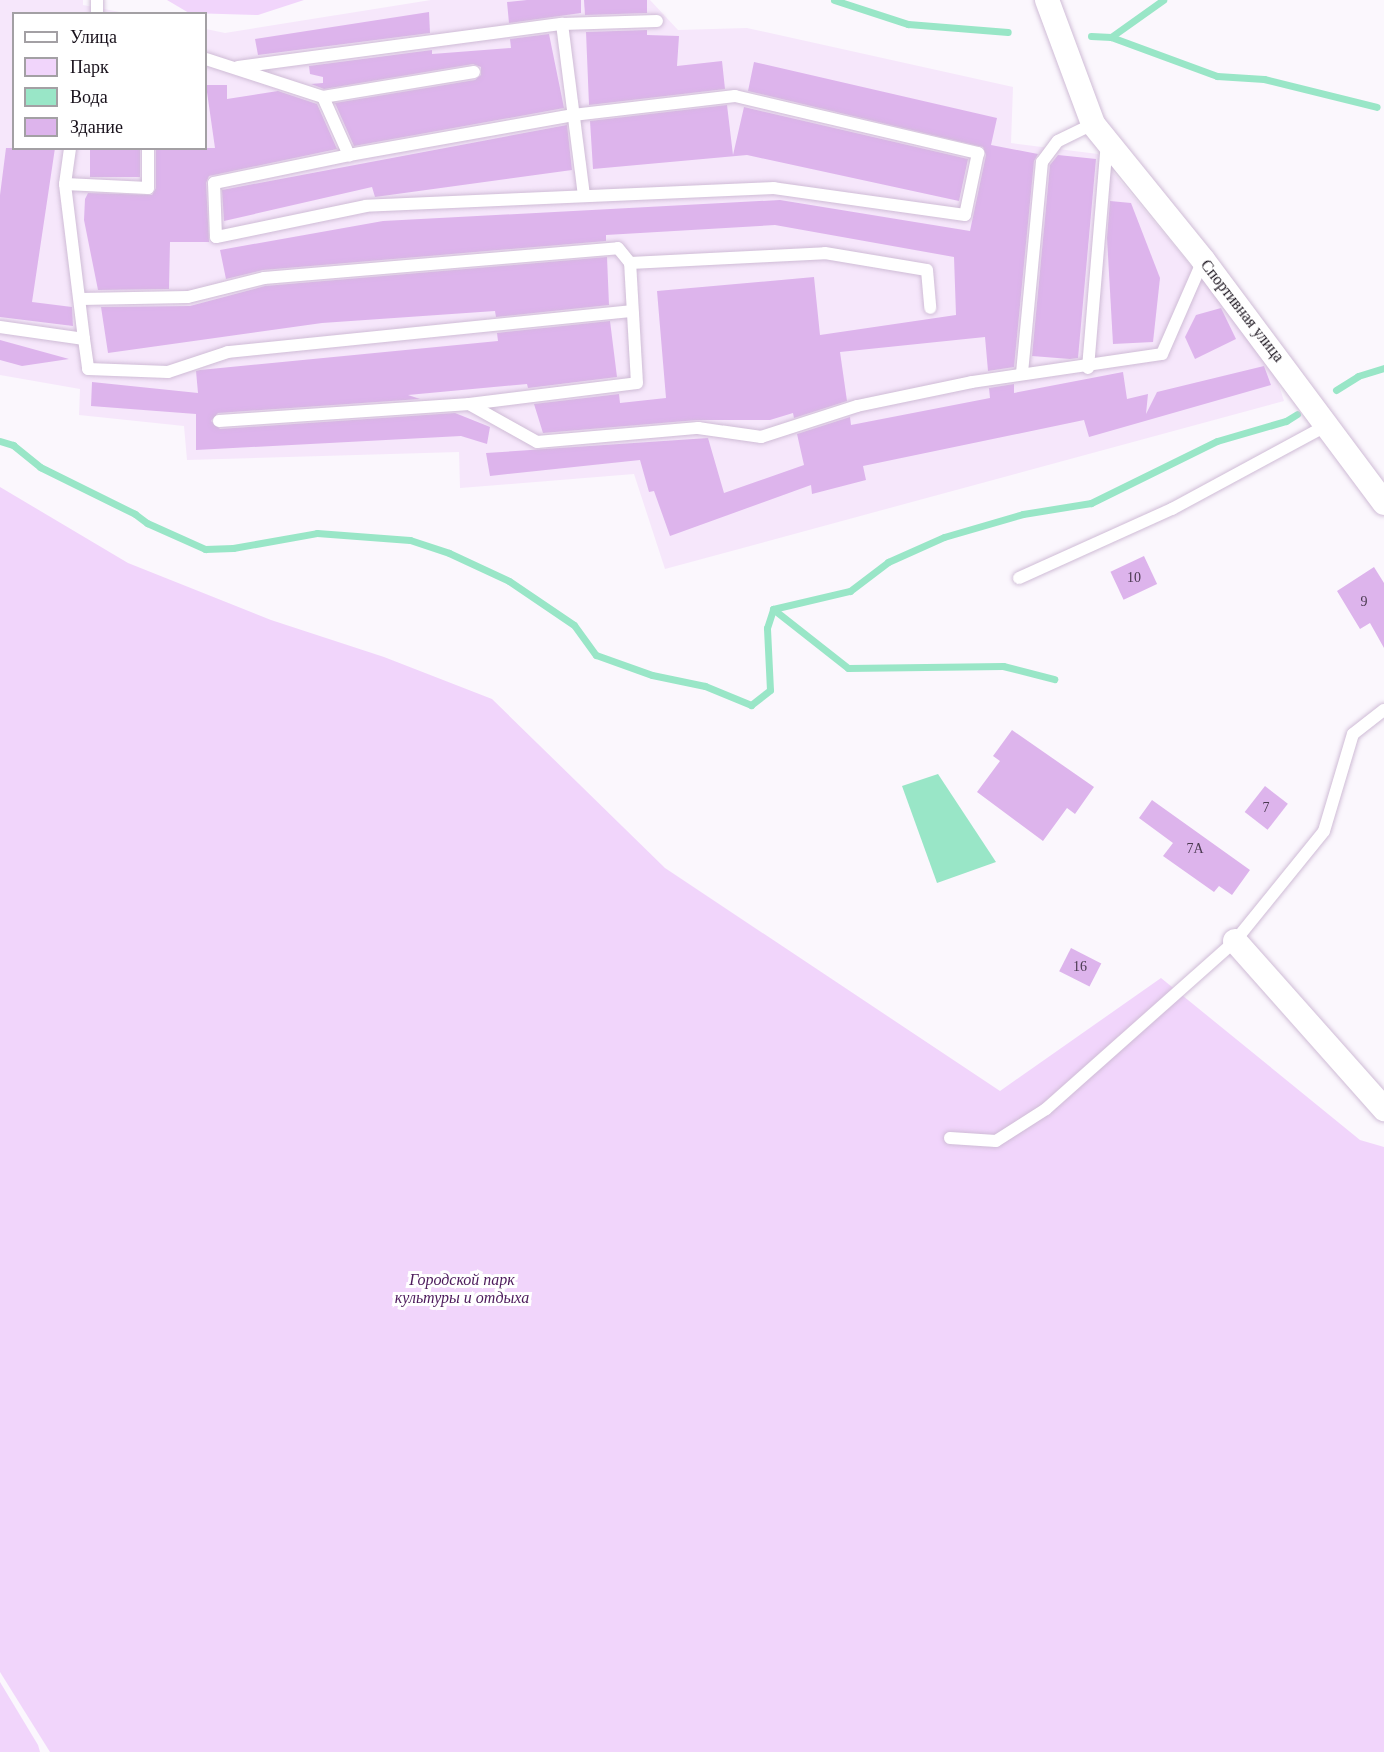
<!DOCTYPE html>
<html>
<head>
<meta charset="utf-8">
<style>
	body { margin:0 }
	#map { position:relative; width:1384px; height:1752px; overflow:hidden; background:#fbf7fd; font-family:Georgia,serif }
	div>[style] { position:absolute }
	.built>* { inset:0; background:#f6e7fb }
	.green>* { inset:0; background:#f1d5fb }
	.water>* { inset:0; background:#99e6c7 }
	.stream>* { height:7px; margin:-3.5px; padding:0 3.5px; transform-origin:3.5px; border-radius:3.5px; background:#99e6c7 }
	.building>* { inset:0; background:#ddb4ec; transform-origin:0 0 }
	.roads { filter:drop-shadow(0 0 2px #cfbcd6) drop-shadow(0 0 2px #cfbcd6) }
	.lane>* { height:12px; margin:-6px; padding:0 6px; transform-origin:6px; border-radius:6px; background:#fff }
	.street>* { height:24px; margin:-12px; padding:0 12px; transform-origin:12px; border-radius:12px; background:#fff }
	span { translate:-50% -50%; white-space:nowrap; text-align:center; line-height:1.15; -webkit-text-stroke:6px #fff; paint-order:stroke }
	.number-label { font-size:14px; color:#4a3a50 }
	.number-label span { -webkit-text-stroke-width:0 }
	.street-label { font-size:16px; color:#19121c }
	.park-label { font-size:16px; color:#4c1a5b; font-style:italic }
	.legend { position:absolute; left:12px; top:12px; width:195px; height:138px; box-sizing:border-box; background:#fff; border:2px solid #a3a0a4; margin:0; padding:8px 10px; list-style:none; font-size:18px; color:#19121c }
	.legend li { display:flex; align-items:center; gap:12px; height:30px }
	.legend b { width:30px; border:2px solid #a3a0a4 }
</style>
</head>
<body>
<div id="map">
	<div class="built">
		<i style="clip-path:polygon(0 0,83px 0,83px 5px,125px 13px,14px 14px,14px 148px,206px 148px,206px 29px,225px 33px,431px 0,650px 0,678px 30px,747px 28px,1013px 87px,1011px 143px,1098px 154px,1272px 363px,1284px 401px,665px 569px,634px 474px,460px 488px,459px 452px,187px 460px,184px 426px,79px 415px,80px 389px,0 375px)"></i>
	</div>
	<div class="green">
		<i style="clip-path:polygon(167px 0,304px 0,258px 15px,189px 13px)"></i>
		<i style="clip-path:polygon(0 487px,128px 563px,271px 620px,384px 657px,492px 699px,665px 868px,1000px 1091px,1161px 978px,1360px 1140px,1384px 1147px,1384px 1752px,50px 1752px,0 1672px)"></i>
		<i style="clip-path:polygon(0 1682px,38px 1745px,40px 1752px,0 1752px)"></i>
	</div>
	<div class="water">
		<i style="clip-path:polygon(938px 774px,996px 862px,937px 883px,902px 786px)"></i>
	</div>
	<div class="stream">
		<i style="left:834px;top:0;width:78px;rotate:18deg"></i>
		<i style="left:908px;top:24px;width:100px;rotate:4.6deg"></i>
		<i style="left:1091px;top:36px;width:20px;rotate:3deg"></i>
		<i style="left:1111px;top:37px;width:113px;rotate:20.2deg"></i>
		<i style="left:1217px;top:76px;width:47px;rotate:3.7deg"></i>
		<i style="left:1264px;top:79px;width:116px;rotate:13.9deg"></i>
		<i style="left:1111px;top:37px;width:64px;rotate:-35.4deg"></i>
		<i style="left:1336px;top:390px;width:26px;rotate:-32deg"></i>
		<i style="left:1358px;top:376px;width:27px;rotate:-17deg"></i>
		<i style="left:0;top:441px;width:14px;rotate:17deg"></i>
		<i style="left:13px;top:445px;width:35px;rotate:39deg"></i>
		<i style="left:40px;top:467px;width:106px;rotate:26.3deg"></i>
		<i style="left:135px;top:514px;width:15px;rotate:37deg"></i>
		<i style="left:147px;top:523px;width:64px;rotate:24.1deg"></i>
		<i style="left:205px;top:549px;width:28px;rotate:-2deg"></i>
		<i style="left:233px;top:548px;width:85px;rotate:-10.1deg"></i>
		<i style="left:317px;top:533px;width:93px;rotate:4.3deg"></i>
		<i style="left:410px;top:540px;width:41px;rotate:18.4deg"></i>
		<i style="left:449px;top:553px;width:66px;rotate:25deg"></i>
		<i style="left:509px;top:581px;width:78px;rotate:34.1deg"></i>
		<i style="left:574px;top:625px;width:37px;rotate:54deg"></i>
		<i style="left:596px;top:655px;width:59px;rotate:19.7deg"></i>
		<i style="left:652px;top:675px;width:54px;rotate:11.7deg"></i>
		<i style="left:705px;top:686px;width:50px;rotate:22.4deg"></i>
		<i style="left:751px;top:705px;width:24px;rotate:-38deg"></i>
		<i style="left:770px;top:690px;width:62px;rotate:-92.8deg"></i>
		<i style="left:767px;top:628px;width:20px;rotate:-72deg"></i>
		<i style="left:773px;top:609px;width:79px;rotate:-13.2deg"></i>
		<i style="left:850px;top:591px;width:48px;rotate:-37.3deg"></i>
		<i style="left:888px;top:562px;width:61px;rotate:-24.1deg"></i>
		<i style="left:944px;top:537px;width:82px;rotate:-16.2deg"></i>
		<i style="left:1023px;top:514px;width:69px;rotate:-9.2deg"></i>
		<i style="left:1091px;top:503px;width:140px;rotate:-26.2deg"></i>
		<i style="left:1217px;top:441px;width:72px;rotate:-16.2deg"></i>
		<i style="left:1286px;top:421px;width:13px;rotate:-32deg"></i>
		<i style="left:773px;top:609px;width:95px;rotate:38.2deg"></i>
		<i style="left:848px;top:668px;width:155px;rotate:-0.7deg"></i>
		<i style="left:1003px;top:666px;width:53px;rotate:14.3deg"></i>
	</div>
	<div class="building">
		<i style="clip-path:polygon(527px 0,581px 0,581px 13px,509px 23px,507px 2px)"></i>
		<i style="clip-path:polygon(584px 0,647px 0,647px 13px,585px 15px)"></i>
		<i style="clip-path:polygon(429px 12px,430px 33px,258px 55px,255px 39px)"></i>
		<i style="clip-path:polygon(647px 30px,647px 35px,679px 36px,677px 66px,722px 61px,725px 89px,589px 105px,586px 32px)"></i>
		<i style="clip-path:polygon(549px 34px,564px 108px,354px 146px,335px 103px,475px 80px,481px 75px,481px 67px,473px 64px,324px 89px,311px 84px,323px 83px,323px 77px,310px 74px,309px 66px,432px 50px,432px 54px,511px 48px,510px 39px)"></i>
		<i style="clip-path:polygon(754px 62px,997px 118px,991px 145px,1038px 154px,1034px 161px,1014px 367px,988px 371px,985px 337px,840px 352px,847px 401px,794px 418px,793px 413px,770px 420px,697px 420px,543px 433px,534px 404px,619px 394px,620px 403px,666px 398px,657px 291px,814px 277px,820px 335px,956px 315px,954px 257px,775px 225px,606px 235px,606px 241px,263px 270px,226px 279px,220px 250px,383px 221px,780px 200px,970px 231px,986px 155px,983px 147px,748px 91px)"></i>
		<i style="clip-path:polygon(206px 85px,227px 85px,227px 99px,278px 91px,317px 104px,337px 149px,209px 176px,206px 183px,209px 242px,170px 242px,169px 289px,98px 290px,84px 220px,85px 199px,88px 193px,152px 195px,156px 188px,156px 148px,215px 148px)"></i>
		<i style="clip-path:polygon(727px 105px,733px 155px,744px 107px,968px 159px,959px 201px,747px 155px,593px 169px,590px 121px)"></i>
		<i style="clip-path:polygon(567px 125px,572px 170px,375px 197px,372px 187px,224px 221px,222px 190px)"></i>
		<i style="clip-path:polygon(6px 148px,55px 148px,32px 302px,72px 307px,73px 326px,0 317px,0 195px)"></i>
		<i style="left:90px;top:148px;width:50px;height:29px"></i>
		<i style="clip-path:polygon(1058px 155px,1096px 159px,1078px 358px,1070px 359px,1032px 356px,1050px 165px)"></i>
		<i style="clip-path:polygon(1110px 201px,1131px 203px,1160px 278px,1153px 342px,1113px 344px,1107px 238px)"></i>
		<i style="clip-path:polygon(607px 257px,609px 305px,496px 317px,495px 311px,322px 323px,108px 353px,101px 307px,190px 306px,265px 286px)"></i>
		<i style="clip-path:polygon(1221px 308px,1236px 339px,1195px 359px,1185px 337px,1196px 315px)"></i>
		<i style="clip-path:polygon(610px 321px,617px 377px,528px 388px,527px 384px,408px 395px,420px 399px,218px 413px,211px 421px,220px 429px,455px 413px,490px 427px,487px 444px,461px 436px,196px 450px,196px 414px,91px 406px,92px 382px,198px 393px,196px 371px,200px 370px,498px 341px,497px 333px)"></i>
		<i style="clip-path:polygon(0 340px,69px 359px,22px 366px,0 360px)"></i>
		<i style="clip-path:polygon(1264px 366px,1271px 385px,1089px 437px,1084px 420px,863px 466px,866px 480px,812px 494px,811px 485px,670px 536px,654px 491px,649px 492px,640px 460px,490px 476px,486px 453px,708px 438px,724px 493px,804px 465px,797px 434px,850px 417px,851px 425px,990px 398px,989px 388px,1014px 384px,1014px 393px,1123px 372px,1127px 399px,1148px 394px,1146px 414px,1157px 392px)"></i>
		<i style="left:1144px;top:556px;width:31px;height:37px;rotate:65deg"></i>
		<i style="clip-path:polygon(1374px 567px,1384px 583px,1384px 648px,1370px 623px,1360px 629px,1337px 591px)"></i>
		<i style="clip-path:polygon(1012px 730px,1094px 787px,1075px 814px,1067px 808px,1043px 841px,977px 792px,1000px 761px,993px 756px)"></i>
		<i style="left:1265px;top:786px;width:29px;height:33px;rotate:38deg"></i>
		<i style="clip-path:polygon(1152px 800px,1250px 870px,1232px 895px,1219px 886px,1214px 892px,1163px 856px,1173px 843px,1139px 818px)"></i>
		<i style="left:1071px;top:948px;width:34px;height:26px;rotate:27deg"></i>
	</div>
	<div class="roads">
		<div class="lane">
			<i style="left:97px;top:14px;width:14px;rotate:-90deg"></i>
			<i style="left:562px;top:24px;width:173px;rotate:82.7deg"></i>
			<i style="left:206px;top:59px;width:123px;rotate:18deg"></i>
			<i style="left:323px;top:97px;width:153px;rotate:-9.4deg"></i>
			<i style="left:238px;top:67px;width:327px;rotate:-7.6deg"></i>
			<i style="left:562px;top:24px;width:95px;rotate:-1.8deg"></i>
			<i style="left:323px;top:97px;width:64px;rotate:65.9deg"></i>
			<i style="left:349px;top:155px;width:228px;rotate:-10.1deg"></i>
			<i style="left:573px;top:115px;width:163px;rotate:-6.7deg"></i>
			<i style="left:735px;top:96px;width:250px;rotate:13.2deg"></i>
			<i style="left:978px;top:153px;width:63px;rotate:101.8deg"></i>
			<i style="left:965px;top:215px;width:193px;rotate:-172deg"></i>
			<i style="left:774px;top:188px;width:408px;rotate:177.5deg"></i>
			<i style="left:366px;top:206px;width:153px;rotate:168.3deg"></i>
			<i style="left:216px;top:237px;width:54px;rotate:-92.1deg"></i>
			<i style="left:214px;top:183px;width:138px;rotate:-11.7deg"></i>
			<i style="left:65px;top:184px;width:83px;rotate:2.8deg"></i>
			<i style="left:148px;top:188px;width:40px;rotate:-90deg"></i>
			<i style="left:80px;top:299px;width:108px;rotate:-1.1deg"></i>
			<i style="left:188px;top:297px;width:78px;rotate:-14deg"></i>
			<i style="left:264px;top:278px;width:355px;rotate:-4.8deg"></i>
			<i style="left:618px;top:248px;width:19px;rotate:51deg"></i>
			<i style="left:0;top:327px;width:85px;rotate:8.1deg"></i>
			<i style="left:84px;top:339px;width:156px;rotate:-97deg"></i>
			<i style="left:65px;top:184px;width:36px;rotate:-82deg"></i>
			<i style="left:84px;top:339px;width:30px;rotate:82deg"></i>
			<i style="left:88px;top:369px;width:80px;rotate:2.1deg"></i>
			<i style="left:168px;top:372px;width:63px;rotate:-18.4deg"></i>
			<i style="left:228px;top:352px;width:406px;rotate:-5.8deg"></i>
			<i style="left:1088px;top:368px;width:226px;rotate:-85.2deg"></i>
			<i style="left:1022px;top:373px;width:212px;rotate:-84.6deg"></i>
			<i style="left:1042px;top:162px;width:26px;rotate:-53deg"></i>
			<i style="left:1058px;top:141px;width:39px;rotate:-26deg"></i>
			<i style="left:469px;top:404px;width:169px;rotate:-7.1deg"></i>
			<i style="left:637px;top:383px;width:120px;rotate:-93.3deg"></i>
			<i style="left:630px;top:263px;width:195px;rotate:-2.9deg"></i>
			<i style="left:825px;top:253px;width:103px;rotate:9.5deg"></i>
			<i style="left:927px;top:270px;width:38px;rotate:85deg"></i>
			<i style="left:219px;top:421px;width:251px;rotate:-3.9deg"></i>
			<i style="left:469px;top:404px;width:78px;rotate:29.2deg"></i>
			<i style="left:537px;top:442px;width:162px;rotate:-5deg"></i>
			<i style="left:698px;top:428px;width:64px;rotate:8.1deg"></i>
			<i style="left:761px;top:437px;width:101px;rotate:-17.9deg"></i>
			<i style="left:857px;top:406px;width:117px;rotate:-11.8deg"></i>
			<i style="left:972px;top:382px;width:192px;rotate:-8.4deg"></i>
			<i style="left:1162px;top:354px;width:103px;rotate:-66.4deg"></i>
			<i style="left:1019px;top:578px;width:168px;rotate:-24.3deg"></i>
			<i style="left:1172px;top:509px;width:179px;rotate:-28.4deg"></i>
			<i style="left:950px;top:1138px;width:46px;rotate:3.7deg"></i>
			<i style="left:996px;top:1141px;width:59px;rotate:-32.6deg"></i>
			<i style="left:1046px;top:1109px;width:253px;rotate:-41.6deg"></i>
			<i style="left:1235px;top:941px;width:141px;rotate:-51deg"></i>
			<i style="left:1324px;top:831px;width:101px;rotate:-73.4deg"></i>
			<i style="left:1353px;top:734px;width:39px;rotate:-38deg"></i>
		</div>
		<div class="street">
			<i style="left:1047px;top:0;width:132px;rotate:69.6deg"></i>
			<i style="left:1093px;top:124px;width:175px;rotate:51deg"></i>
			<i style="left:1203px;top:260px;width:303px;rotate:53.3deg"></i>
			<i style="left:1235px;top:941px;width:225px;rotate:48.4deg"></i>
		</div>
	</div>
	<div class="number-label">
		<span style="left:1134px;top:578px">10</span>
		<span style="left:1364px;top:602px">9</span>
		<span style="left:1266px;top:808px">7</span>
		<span style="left:1195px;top:849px">7А</span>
		<span style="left:1080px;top:967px">16</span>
	</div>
	<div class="street-label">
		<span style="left:1242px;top:311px;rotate:52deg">Спортивная улица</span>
	</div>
	<div class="park-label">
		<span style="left:462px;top:1289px">Городской парк<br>культуры и отдыха</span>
	</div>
	<ul class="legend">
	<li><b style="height:8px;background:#fff"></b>Улица</li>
	<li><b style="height:16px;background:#f1d5fb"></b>Парк</li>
	<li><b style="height:16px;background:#99e6c7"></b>Вода</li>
	<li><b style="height:16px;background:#ddb4ec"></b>Здание</li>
	</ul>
</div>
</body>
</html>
